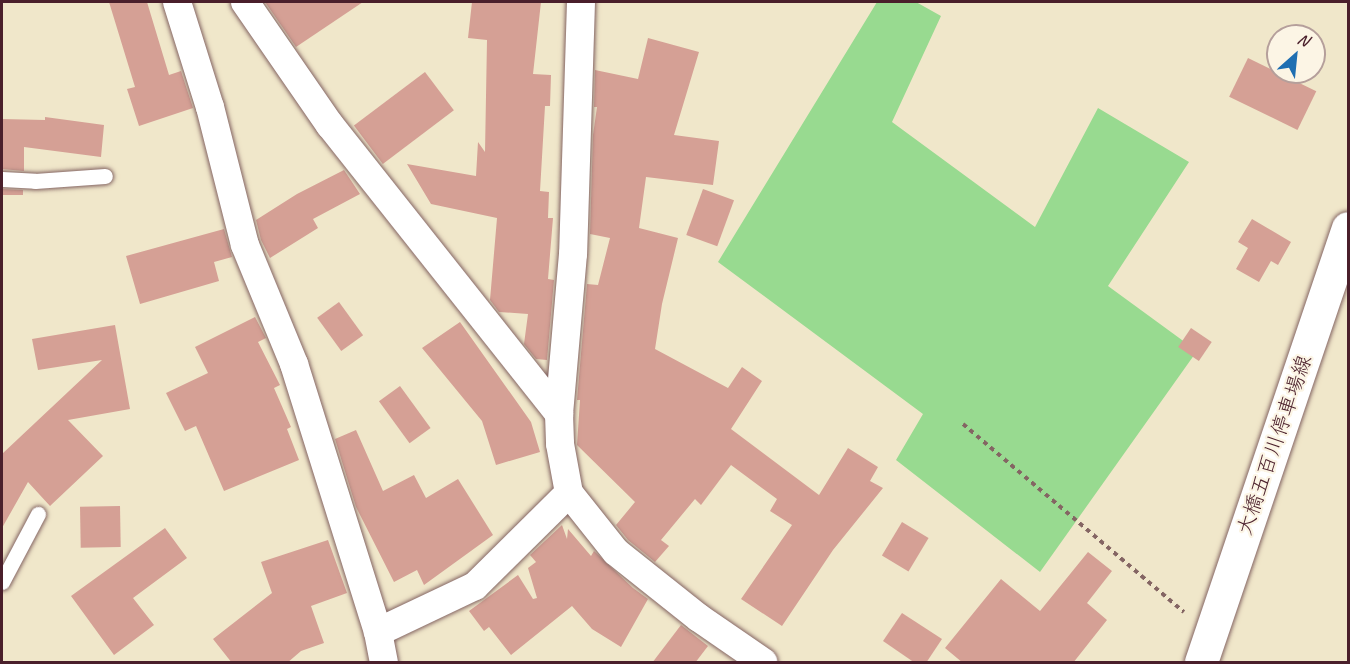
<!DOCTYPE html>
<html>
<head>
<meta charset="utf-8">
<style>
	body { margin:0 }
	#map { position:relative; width:1350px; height:664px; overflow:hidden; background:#f0e7ca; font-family:Caveat,"Klee One",sans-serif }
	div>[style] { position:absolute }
	.green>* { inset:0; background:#98da90 }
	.building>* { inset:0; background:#d5a095; transform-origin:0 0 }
	.path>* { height:4px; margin-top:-2px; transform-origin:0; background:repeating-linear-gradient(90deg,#846563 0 4.5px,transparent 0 9px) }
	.roads { filter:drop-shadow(0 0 2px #846563) drop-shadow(0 0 2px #846563) }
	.lane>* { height:15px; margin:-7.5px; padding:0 7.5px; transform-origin:7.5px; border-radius:7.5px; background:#fff }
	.street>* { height:28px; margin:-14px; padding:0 14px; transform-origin:14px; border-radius:14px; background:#fff }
	.secondary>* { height:33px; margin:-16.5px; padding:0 16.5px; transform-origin:16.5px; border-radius:16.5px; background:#fff }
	span { translate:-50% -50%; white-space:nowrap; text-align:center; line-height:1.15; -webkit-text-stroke:4.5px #fcf5e5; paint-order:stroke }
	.street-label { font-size:21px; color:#4a1f2b }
	.frame { position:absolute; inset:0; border:3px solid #4a1f2b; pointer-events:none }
	.north { position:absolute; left:1266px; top:24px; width:60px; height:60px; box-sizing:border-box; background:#fcf5e5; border:2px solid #b59f9b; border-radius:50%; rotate:27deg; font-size:16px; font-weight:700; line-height:24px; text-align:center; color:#4a1f2b }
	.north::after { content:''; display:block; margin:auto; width:21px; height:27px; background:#1f6fb2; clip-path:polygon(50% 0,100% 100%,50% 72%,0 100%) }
</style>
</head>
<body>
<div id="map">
	<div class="green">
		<i style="clip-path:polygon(877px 2px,916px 2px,941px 16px,892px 122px,1035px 227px,1098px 108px,1189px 162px,1108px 286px,1197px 351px,1040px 572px,896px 460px,923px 414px,718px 262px)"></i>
	</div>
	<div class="building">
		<i style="clip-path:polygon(109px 2px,147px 2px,169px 75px,181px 71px,193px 108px,139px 126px,127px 89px,135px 87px)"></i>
		<i style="clip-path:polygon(265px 2px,363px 2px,296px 47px)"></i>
		<i style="clip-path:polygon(472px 2px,541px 2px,533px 74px,551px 75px,550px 106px,545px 106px,540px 191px,549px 192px,548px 218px,553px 218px,548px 279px,554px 280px,547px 360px,536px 359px,524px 344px,528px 314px,499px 312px,490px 300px,497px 218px,431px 204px,407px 164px,476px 176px,478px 142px,485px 152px,487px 40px,468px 38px)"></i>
		<i style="clip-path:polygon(648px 38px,699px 52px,674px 135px,719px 141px,713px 185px,646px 177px,639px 228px,678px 238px,662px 304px,655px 349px,728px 388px,742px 367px,762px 381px,731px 429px,819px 495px,848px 448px,878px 467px,870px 481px,883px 488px,833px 550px,782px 626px,741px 599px,792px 525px,770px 511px,777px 499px,731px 465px,701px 505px,695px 499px,661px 540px,669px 546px,655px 562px,628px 540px,616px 525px,635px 502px,577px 445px,580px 400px,577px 400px,587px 284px,598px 285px,610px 238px,590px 234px,593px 135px,597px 107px,594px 107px,595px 70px,638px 79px)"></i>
		<i style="left:1248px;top:58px;width:76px;height:43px;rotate:26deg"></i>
		<i style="left:425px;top:72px;width:48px;height:89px;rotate:53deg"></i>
		<i style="clip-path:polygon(45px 117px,104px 125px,101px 157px,24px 147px,24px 171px,2px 169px,2px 119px,45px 120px)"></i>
		<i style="clip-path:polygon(344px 170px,360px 194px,313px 219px,318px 228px,270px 258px,261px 240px,256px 220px,297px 194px)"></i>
		<i style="clip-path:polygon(2px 189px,23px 190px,23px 195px,2px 195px)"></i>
		<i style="left:703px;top:189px;width:33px;height:49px;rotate:20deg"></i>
		<i style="clip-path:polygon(1252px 219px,1291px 242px,1278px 265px,1271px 261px,1259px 282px,1236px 269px,1248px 248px,1238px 242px)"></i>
		<i style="clip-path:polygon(224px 229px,232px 257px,214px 262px,219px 281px,140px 304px,126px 256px)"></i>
		<i style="left:339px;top:302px;width:41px;height:27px;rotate:54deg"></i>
		<i style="clip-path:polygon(255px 317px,266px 338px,258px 342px,280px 385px,274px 388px,291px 427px,287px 429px,299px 460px,224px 491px,196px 426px,185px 431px,166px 393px,208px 373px,195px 347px)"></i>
		<i style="clip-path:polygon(460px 322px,531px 422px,540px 452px,496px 465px,482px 421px,422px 348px)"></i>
		<i style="clip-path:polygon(115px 325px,130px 409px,68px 420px,103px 456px,50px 506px,28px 482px,2px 528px,2px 454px,102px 360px,38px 370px,32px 339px)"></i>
		<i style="left:1191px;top:328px;width:25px;height:23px;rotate:34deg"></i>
		<i style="left:400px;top:386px;width:52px;height:26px;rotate:54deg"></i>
		<i style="clip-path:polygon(356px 430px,383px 491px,414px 475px,426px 498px,458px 479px,493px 535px,424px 585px,417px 570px,394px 582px,356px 507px,335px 439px)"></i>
		<i style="left:120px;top:506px;width:41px;height:40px;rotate:89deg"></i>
		<i style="left:902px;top:522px;width:31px;height:39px;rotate:31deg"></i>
		<i style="clip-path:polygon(562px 525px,567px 539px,568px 529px,591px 556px,594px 551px,633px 588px,648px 599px,621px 647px,592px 629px,572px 606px,511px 655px,489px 627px,484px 631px,469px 611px,518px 575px,533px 599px,537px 598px,528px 568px,536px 562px,530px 555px)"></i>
		<i style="clip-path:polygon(165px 528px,187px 558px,133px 598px,154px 625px,114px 655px,71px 596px)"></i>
		<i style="clip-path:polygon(328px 540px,347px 593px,311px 606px,324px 643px,301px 651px,287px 663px,232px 663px,213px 639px,272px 593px,261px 562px)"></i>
		<i style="clip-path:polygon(1088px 552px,1112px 571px,1087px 603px,1107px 620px,1073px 663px,963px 663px,945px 648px,1001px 579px,1040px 611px)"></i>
		<i style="clip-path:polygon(902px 613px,942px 639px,926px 663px,915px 663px,883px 641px)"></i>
		<i style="clip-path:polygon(681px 625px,708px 646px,695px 663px,652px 663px)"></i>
	</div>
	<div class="path">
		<i style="left:963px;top:424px;width:290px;rotate:40.4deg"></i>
	</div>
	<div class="roads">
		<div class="lane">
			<i style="left:2px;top:179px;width:33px;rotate:3deg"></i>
			<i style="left:35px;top:181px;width:70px;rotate:-4.1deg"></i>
			<i style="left:2px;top:582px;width:77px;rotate:-62.1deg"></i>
		</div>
		<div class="street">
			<i style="left:177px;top:2px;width:110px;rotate:72.6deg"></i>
			<i style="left:210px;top:107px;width:142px;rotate:75.8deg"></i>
			<i style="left:245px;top:245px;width:129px;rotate:67.6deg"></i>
			<i style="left:294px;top:364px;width:281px;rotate:72.6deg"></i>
			<i style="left:378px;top:632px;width:31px;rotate:79deg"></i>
			<i style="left:245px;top:2px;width:150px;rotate:55.4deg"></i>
			<i style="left:330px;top:125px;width:369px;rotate:51.6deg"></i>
			<i style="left:581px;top:2px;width:252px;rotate:91.8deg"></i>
			<i style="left:573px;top:254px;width:161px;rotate:95deg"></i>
			<i style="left:559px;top:414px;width:30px;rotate:88deg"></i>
			<i style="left:560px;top:444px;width:50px;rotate:79.6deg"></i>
			<i style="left:569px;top:493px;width:75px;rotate:51.5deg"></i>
			<i style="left:616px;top:552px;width:106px;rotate:38.5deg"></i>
			<i style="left:699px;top:618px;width:78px;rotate:34.5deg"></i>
			<i style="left:378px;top:632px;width:107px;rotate:-25.4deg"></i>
			<i style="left:475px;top:586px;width:132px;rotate:-44.7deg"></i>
		</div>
		<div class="secondary">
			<i style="left:1201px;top:662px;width:458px;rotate:-71.3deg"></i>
		</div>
	</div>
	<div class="street-label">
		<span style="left:1274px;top:445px;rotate:-71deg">大橋五百川停車場線</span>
	</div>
	<div class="frame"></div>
	<div class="north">N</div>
</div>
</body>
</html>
